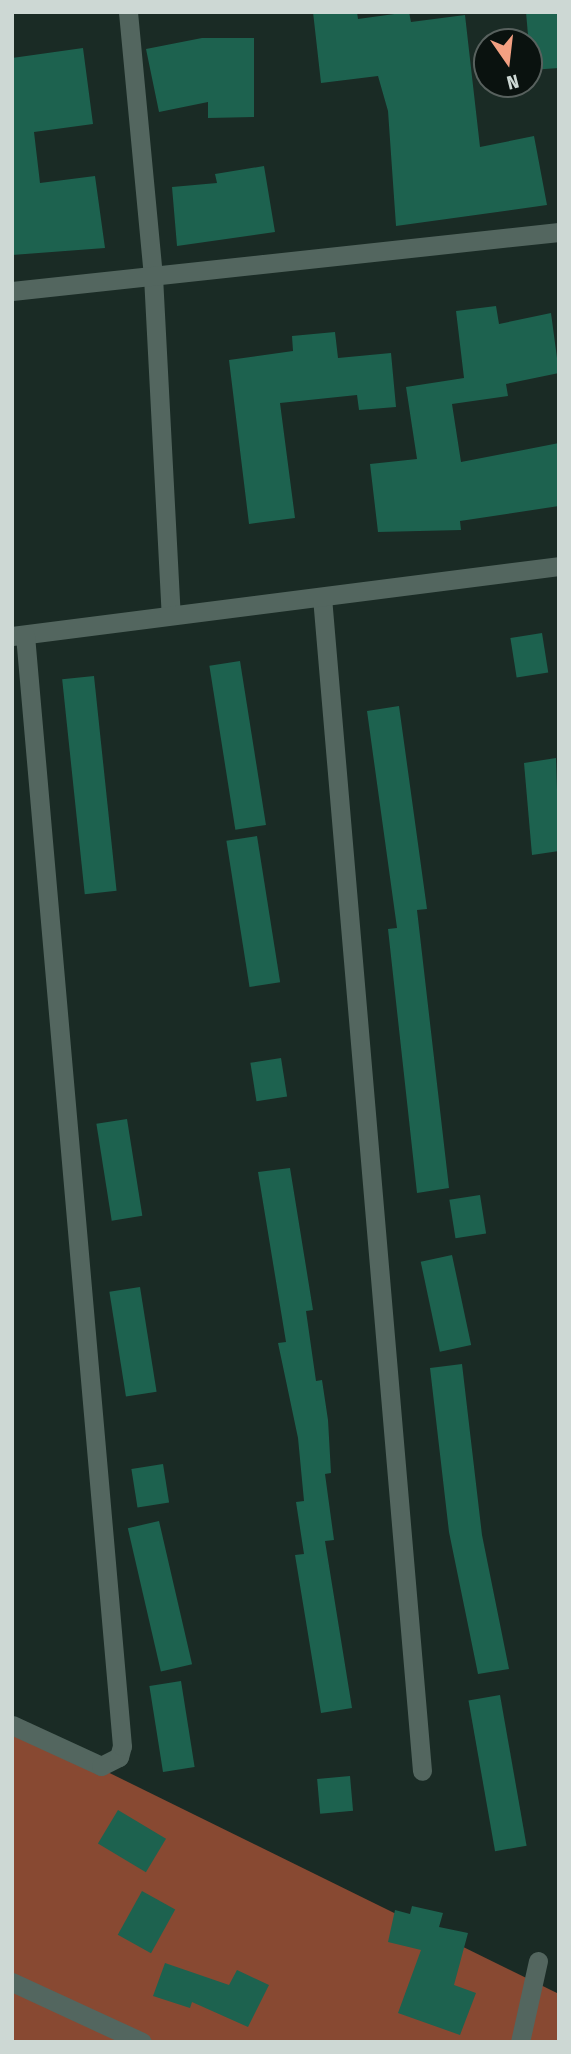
<!DOCTYPE html>
<html>
<head>
<meta charset="utf-8">
<style>
	body { margin:0 }
	#map { position:relative; width:571px; height:2054px; overflow:hidden; background:#1a2b25; font-family:"Fira Sans Condensed",sans-serif }
	div>[style] { position:absolute }
	.forest>* { inset:0; background:#884932 }
	.building>* { inset:0; background:#1d624f; transform-origin:0 0 }
	.minor>* { height:19px; margin:-9.5px; padding:0 9.5px; transform-origin:9.5px; border-radius:9.5px; background:#53665f }
	span { translate:-50% -50%; white-space:nowrap; text-align:center; line-height:1.15; -webkit-text-stroke:6px #0a120f; paint-order:stroke }
	.frame { position:absolute; inset:0; border:14px solid #cdd8d4; pointer-events:none }
	.north { position:absolute; left:473px; top:28px; width:70px; height:70px; box-sizing:border-box; background:#0a120f; border:2px solid #58615e; border-radius:50%; rotate:166deg; font-size:19px; font-weight:700; line-height:28px; text-align:center; color:#cdd8d4 }
	.north::after { content:''; display:block; margin:auto; width:24px; height:32px; background:#f3a082; clip-path:polygon(50% 0,100% 100%,50% 72%,0 100%) }
</style>
</head>
<body>
<div id="map">
	<div class="forest">
		<i style="clip-path:polygon(12px 1725px,559px 1994px,559px 2042px,12px 2042px)"></i>
	</div>
	<div class="building">
		<i style="clip-path:polygon(313px 12px,357px 12px,358px 19px,409px 12px,411px 22px,465px 15px,480px 147px,534px 136px,547px 205px,396px 226px,388px 111px,378px 76px,321px 83px)"></i>
		<i style="clip-path:polygon(526px 12px,559px 12px,559px 68px,531px 70px)"></i>
		<i style="clip-path:polygon(202px 38px,254px 38px,254px 117px,208px 118px,208px 102px,159px 112px,146px 49px)"></i>
		<i style="clip-path:polygon(83px 48px,93px 124px,34px 132px,40px 183px,95px 176px,105px 248px,12px 255px,12px 58px)"></i>
		<i style="clip-path:polygon(264px 166px,275px 232px,177px 246px,172px 187px,217px 183px,215px 174px)"></i>
		<i style="clip-path:polygon(496px 306px,499px 324px,551px 313px,559px 373px,506px 384px,508px 396px,452px 404px,461px 462px,559px 443px,559px 506px,460px 521px,461px 530px,378px 532px,370px 464px,417px 459px,406px 387px,464px 378px,456px 311px)"></i>
		<i style="clip-path:polygon(335px 332px,338px 358px,391px 353px,396px 407px,359px 410px,357px 395px,280px 403px,295px 518px,249px 524px,229px 360px,293px 351px,292px 336px)"></i>
		<i style="left:542px;top:633px;width:40px;height:32px;rotate:81deg"></i>
		<i style="left:240px;top:661px;width:166px;height:31px;rotate:81deg"></i>
		<i style="left:94px;top:676px;width:216px;height:32px;rotate:84deg"></i>
		<i style="clip-path:polygon(399px 706px,427px 909px,417px 910px,449px 1188px,417px 1193px,388px 929px,397px 928px,367px 711px)"></i>
		<i style="clip-path:polygon(556px 758px,559px 851px,532px 855px,524px 763px)"></i>
		<i style="left:257px;top:836px;width:148px;height:31px;rotate:81deg"></i>
		<i style="left:281px;top:1058px;width:39px;height:31px;rotate:81deg"></i>
		<i style="left:127px;top:1119px;width:98px;height:31px;rotate:81deg"></i>
		<i style="clip-path:polygon(290px 1168px,313px 1310px,306px 1311px,316px 1381px,322px 1380px,328px 1420px,331px 1473px,325px 1474px,334px 1540px,325px 1541px,352px 1708px,321px 1713px,295px 1555px,304px 1554px,296px 1502px,304px 1501px,298px 1438px,278px 1343px,286px 1342px,258px 1172px)"></i>
		<i style="left:480px;top:1195px;width:39px;height:31px;rotate:81deg"></i>
		<i style="left:452px;top:1255px;width:92px;height:32px;rotate:78deg"></i>
		<i style="left:140px;top:1287px;width:106px;height:31px;rotate:81deg"></i>
		<i style="clip-path:polygon(462px 1364px,482px 1535px,509px 1669px,478px 1674px,449px 1532px,430px 1368px)"></i>
		<i style="left:163px;top:1464px;width:39px;height:32px;rotate:81deg"></i>
		<i style="left:159px;top:1521px;width:147px;height:32px;rotate:77deg"></i>
		<i style="left:181px;top:1681px;width:87px;height:32px;rotate:81deg"></i>
		<i style="left:500px;top:1695px;width:153px;height:32px;rotate:80deg"></i>
		<i style="left:350px;top:1776px;width:35px;height:33px;rotate:85deg"></i>
		<i style="left:118px;top:1810px;width:56px;height:39px;rotate:31deg"></i>
		<i style="left:142px;top:1891px;width:38px;height:50px;rotate:29deg"></i>
		<i style="clip-path:polygon(412px 1906px,443px 1913px,439px 1927px,468px 1933px,454px 1985px,476px 1993px,460px 2035px,398px 2013px,421px 1950px,388px 1942px,395px 1910px,410px 1914px)"></i>
		<i style="clip-path:polygon(165px 1963px,229px 1985px,237px 1970px,269px 1985px,248px 2027px,192px 2002px,190px 2008px,153px 1996px)"></i>
	</div>
	<div class="minor">
		<i style="left:128px;top:12px;width:265px;rotate:84.6deg"></i>
		<i style="left:153px;top:276px;width:338px;rotate:87deg"></i>
		<i style="left:12px;top:291px;width:550px;rotate:-6.16deg"></i>
		<i style="left:322px;top:597px;width:1178px;rotate:85.13deg"></i>
		<i style="left:12px;top:636px;width:551px;rotate:-7.29deg"></i>
		<i style="left:12px;top:1725px;width:98px;rotate:24.7deg"></i>
		<i style="left:101px;top:1766px;width:20px;rotate:-27deg"></i>
		<i style="left:119px;top:1757px;width:11px;rotate:-75deg"></i>
		<i style="left:122px;top:1746px;width:1115px;rotate:-94.99deg"></i>
		<i style="left:12px;top:1982px;width:143px;rotate:24.8deg"></i>
		<i style="left:520px;top:2042px;width:83px;rotate:-77.5deg"></i>
	</div>
	<div class="frame"></div>
	<div class="north">N</div>
</div>
</body>
</html>
